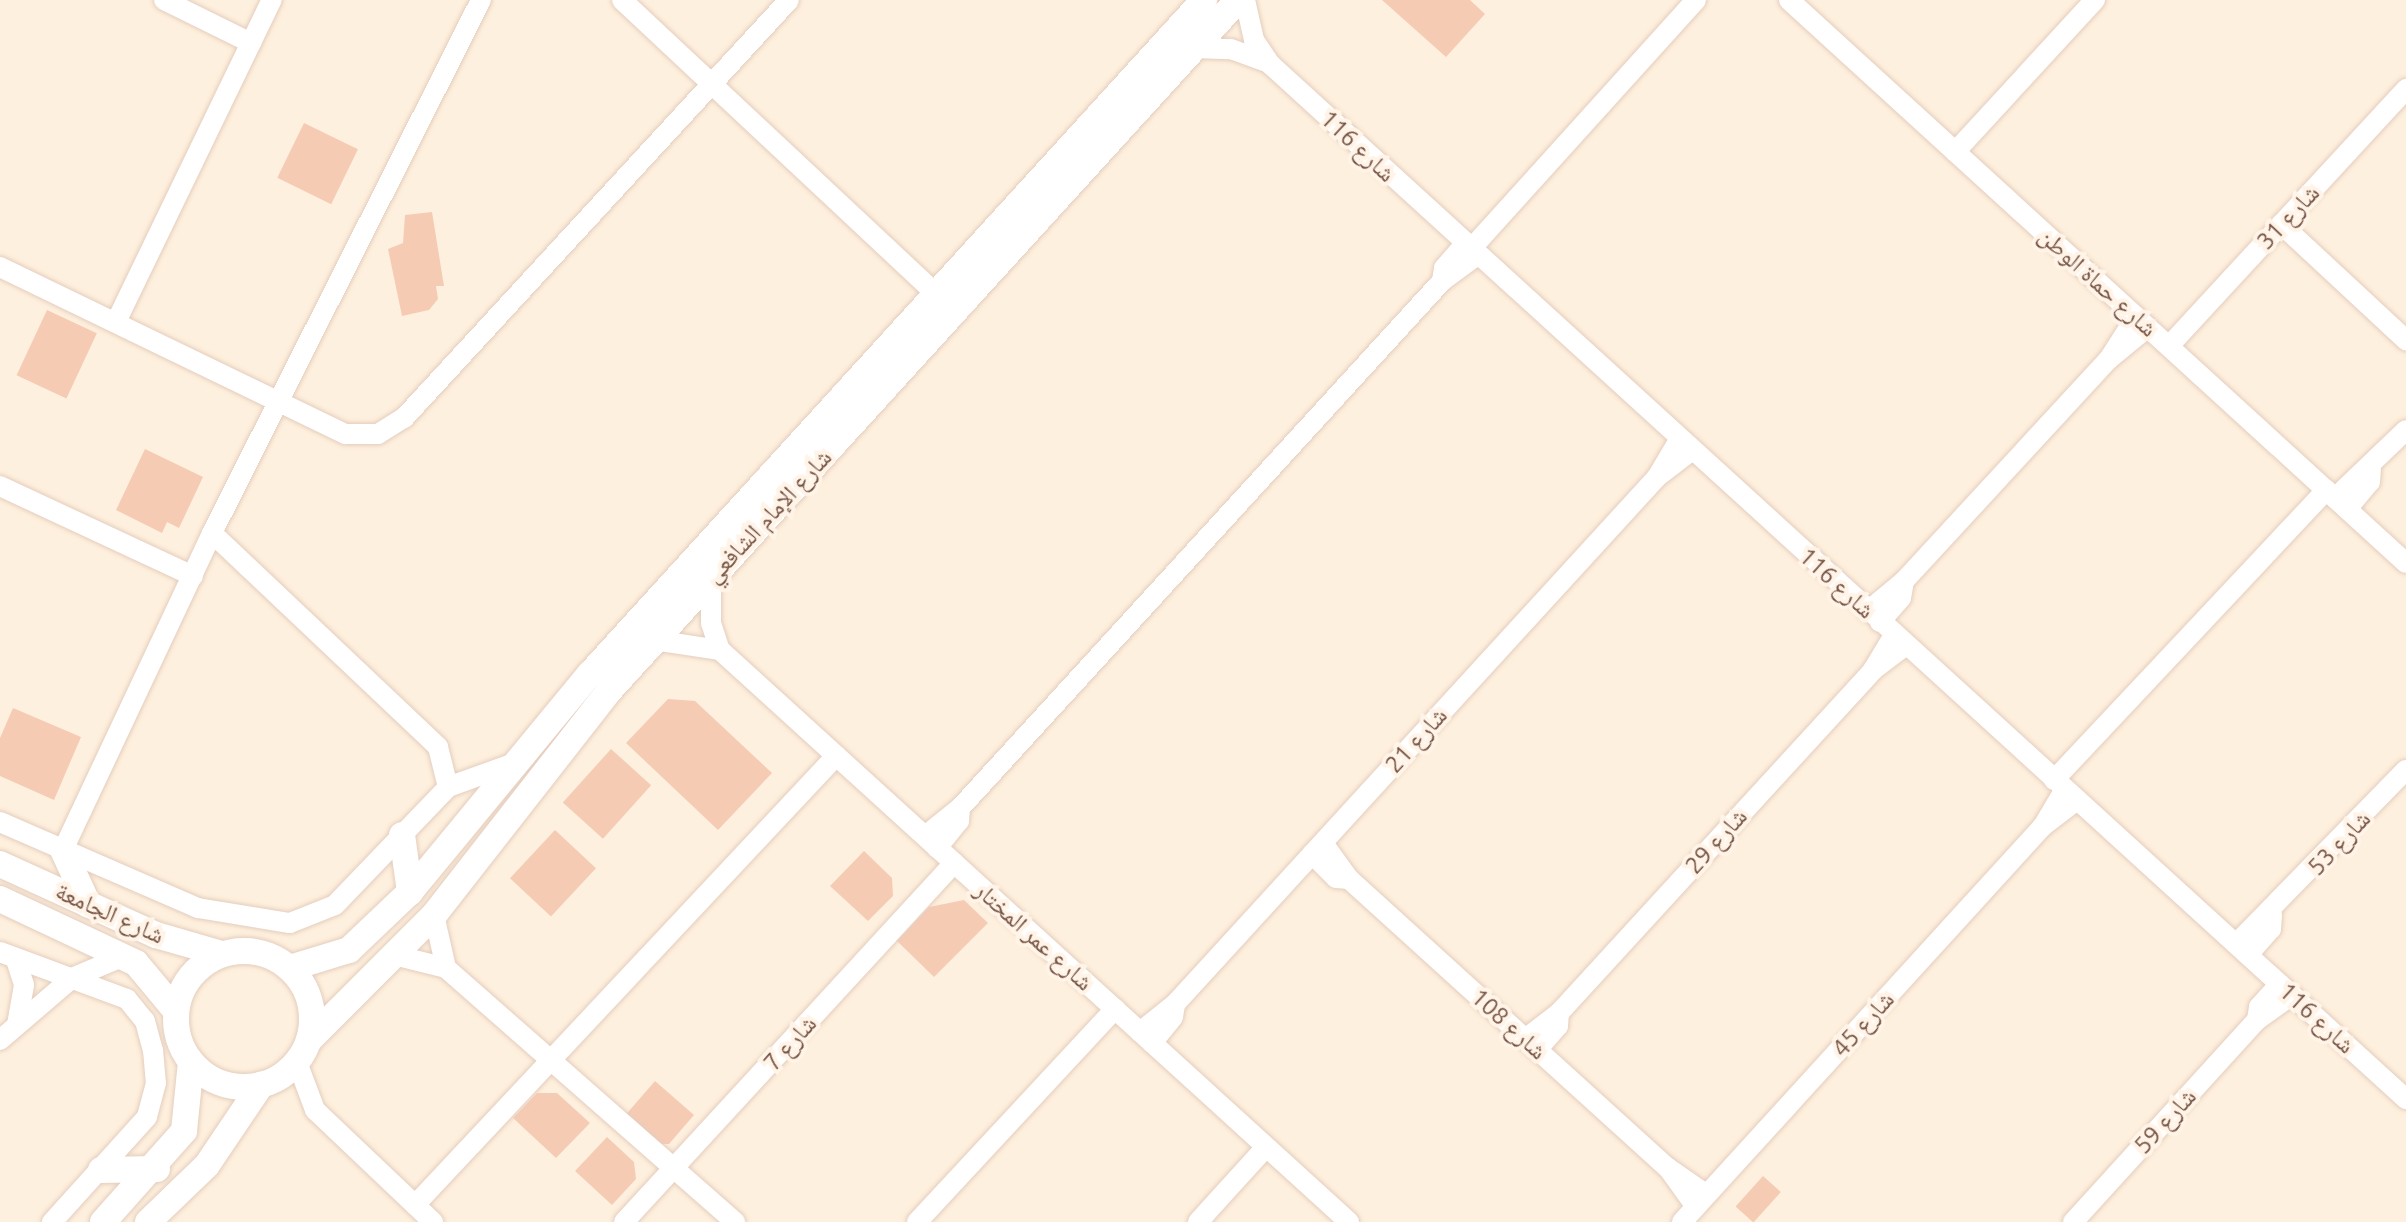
<!DOCTYPE html>
<html>
<head>
<meta charset="utf-8">
<style>
	body { margin:0 }
	#map { position:relative; width:2406px; height:1222px; overflow:hidden; background:#fef0de; font-family:Ubuntu,"Noto Naskh Arabic",sans-serif }
	div>[style] { position:absolute }
	.building>* { inset:0; background:#f6cbb4; transform-origin:0 0 }
	.roads { filter:drop-shadow(0 0 2px #e5cdbd) drop-shadow(0 0 2px #e5cdbd) }
	.minor>* { height:20px; margin:-10px; padding:0 10px; transform-origin:10px; border-radius:10px; background:#fff }
	.tertiary>* { height:26px; margin:-13px; padding:0 13px; transform-origin:13px; border-radius:13px; background:#fff }
	.tertiary>.ring { margin:-13px; padding:0; box-sizing:content-box; background:none; border:26px solid #fff; border-radius:50% }
	span { translate:-50% -50%; white-space:nowrap; text-align:center; line-height:1.15; -webkit-text-stroke:8px #fff4e7; paint-order:stroke }
	.street-label { font-size:24px; color:#765445 }
</style>
</head>
<body>
<div id="map">
	<div class="building">
		<i style="clip-path:polygon(1382px 0,1470px 0,1485px 14px,1446px 57px)"></i>
		<i style="left:304px;top:123px;width:60px;height:61px;rotate:26deg"></i>
		<i style="clip-path:polygon(432px 212px,444px 286px,436px 286px,438px 299px,429px 310px,402px 316px,388px 249px,403px 243px,405px 215px)"></i>
		<i style="left:47px;top:310px;width:55px;height:72px;rotate:25deg"></i>
		<i style="clip-path:polygon(145px 449px,203px 477px,179px 528px,167px 522px,162px 533px,116px 510px)"></i>
		<i style="clip-path:polygon(668px 699px,695px 701px,772px 773px,718px 830px,626px 743px)"></i>
		<i style="clip-path:polygon(13px 708px,81px 737px,54px 800px,0 776px,0 738px)"></i>
		<i style="left:611px;top:749px;width:54px;height:72px;rotate:42deg"></i>
		<i style="left:555px;top:830px;width:56px;height:66px;rotate:43deg"></i>
		<i style="clip-path:polygon(864px 851px,892px 878px,893px 896px,868px 921px,830px 886px)"></i>
		<i style="clip-path:polygon(964px 900px,988px 923px,934px 977px,897px 941px,929px 907px)"></i>
		<i style="clip-path:polygon(655px 1081px,694px 1115px,669px 1144px,652px 1144px,622px 1119px)"></i>
		<i style="clip-path:polygon(537px 1093px,557px 1093px,590px 1123px,556px 1158px,513px 1118px)"></i>
		<i style="clip-path:polygon(607px 1137px,634px 1162px,636px 1179px,612px 1205px,575px 1171px)"></i>
		<i style="left:1763px;top:1176px;width:24px;height:41px;rotate:42deg"></i>
	</div>
	<div class="roads">
		<div class="minor">
			<i style="left:164px;top:0;width:97px;rotate:26.3deg"></i>
			<i style="left:622px;top:0;width:430px;rotate:43.1deg"></i>
			<i style="left:1245px;top:0;width:41px;rotate:77.3deg"></i>
			<i style="left:1254px;top:40px;width:29px;rotate:56deg"></i>
			<i style="left:1270px;top:64px;width:1537px;rotate:42.34deg"></i>
			<i style="left:1789px;top:0;width:835px;rotate:42.38deg"></i>
			<i style="left:1194px;top:48px;width:37px;rotate:2deg"></i>
			<i style="left:1231px;top:49px;width:37px;rotate:20deg"></i>
			<i style="left:1955px;top:152px;width:207px;rotate:-47.4deg"></i>
			<i style="left:2281px;top:224px;width:171px;rotate:42.9deg"></i>
			<i style="left:1470px;top:250px;width:337px;rotate:-47.9deg"></i>
			<i style="left:0;top:267px;width:384px;rotate:25.8deg"></i>
			<i style="left:346px;top:434px;width:32px"></i>
			<i style="left:378px;top:434px;width:31px;rotate:-32deg"></i>
			<i style="left:404px;top:418px;width:568px;rotate:-47.35deg"></i>
			<i style="left:1442px;top:281px;width:13px;rotate:-81deg"></i>
			<i style="left:1444px;top:268px;width:30px;rotate:-49deg"></i>
			<i style="left:116px;top:322px;width:358px;rotate:-64.2deg"></i>
			<i style="left:2169px;top:346px;width:350px;rotate:-47.3deg"></i>
			<i style="left:2109px;top:359px;width:50px;rotate:-57.3deg"></i>
			<i style="left:1657px;top:477px;width:43px;rotate:-59.3deg"></i>
			<i style="left:0;top:486px;width:213px;rotate:25deg"></i>
			<i style="left:2335px;top:498px;width:98px;rotate:-43.8deg"></i>
			<i style="left:2347px;top:509px;width:35px;rotate:-50deg"></i>
			<i style="left:2370px;top:482px;width:13px;rotate:-86deg"></i>
			<i style="left:212px;top:533px;width:311px;rotate:43.4deg"></i>
			<i style="left:438px;top:747px;width:41px;rotate:76deg"></i>
			<i style="left:711px;top:578px;width:45px;rotate:90deg"></i>
			<i style="left:711px;top:623px;width:28px;rotate:72deg"></i>
			<i style="left:1868px;top:611px;width:47px;rotate:-39.8deg"></i>
			<i style="left:1904px;top:581px;width:302px;rotate:-47.3deg"></i>
			<i style="left:2109px;top:359px;width:50px;rotate:-39.4deg"></i>
			<i style="left:1880px;top:622px;width:32px;rotate:-49deg"></i>
			<i style="left:1901px;top:598px;width:17px;rotate:-80deg"></i>
			<i style="left:654px;top:640px;width:67px;rotate:8.6deg"></i>
			<i style="left:720px;top:650px;width:850px;rotate:42.28deg"></i>
			<i style="left:1873px;top:670px;width:41px;rotate:-59deg"></i>
			<i style="left:2054px;top:780px;width:398px;rotate:-46.8deg"></i>
			<i style="left:0;top:822px;width:216px;rotate:23.5deg"></i>
			<i style="left:198px;top:908px;width:93px;rotate:9.3deg"></i>
			<i style="left:290px;top:923px;width:48px;rotate:-21.8deg"></i>
			<i style="left:335px;top:905px;width:163px;rotate:-46.2deg"></i>
			<i style="left:448px;top:787px;width:68px;rotate:-19.8deg"></i>
			<i style="left:2043px;top:826px;width:43px;rotate:-59.3deg"></i>
			<i style="left:925px;top:836px;width:45px;rotate:-38.7deg"></i>
			<i style="left:960px;top:808px;width:714px;rotate:-47.55deg"></i>
			<i style="left:1442px;top:281px;width:42px;rotate:-36.3deg"></i>
			<i style="left:1323px;top:843px;width:44px;rotate:54.2deg"></i>
			<i style="left:1349px;top:879px;width:430px;rotate:42.2deg"></i>
			<i style="left:1668px;top:1168px;width:47px;rotate:34.7deg"></i>
			<i style="left:937px;top:848px;width:35px;rotate:-51deg"></i>
			<i style="left:959px;top:821px;width:13px;rotate:-86deg"></i>
			<i style="left:63px;top:850px;width:350px;rotate:-64.8deg"></i>
			<i style="left:212px;top:533px;width:597px;rotate:-63.22deg"></i>
			<i style="left:1312px;top:854px;width:34px;rotate:45deg"></i>
			<i style="left:1336px;top:878px;width:13px;rotate:4deg"></i>
			<i style="left:434px;top:915px;width:54px;rotate:77.2deg"></i>
			<i style="left:2236px;top:944px;width:243px;rotate:-45.7deg"></i>
			<i style="left:0;top:952px;width:135px;rotate:20.3deg"></i>
			<i style="left:127px;top:999px;width:28px;rotate:51deg"></i>
			<i style="left:145px;top:1021px;width:30px;rotate:75deg"></i>
			<i style="left:153px;top:1050px;width:33px;rotate:85deg"></i>
			<i style="left:156px;top:1083px;width:35px;rotate:105deg"></i>
			<i style="left:147px;top:1117px;width:142px;rotate:132.1deg"></i>
			<i style="left:394px;top:955px;width:54px;rotate:14deg"></i>
			<i style="left:446px;top:968px;width:385px;rotate:41.3deg"></i>
			<i style="left:2248px;top:955px;width:35px;rotate:-49deg"></i>
			<i style="left:2271px;top:929px;width:14px;rotate:-86deg"></i>
			<i style="left:16px;top:960px;width:26px;rotate:72deg"></i>
			<i style="left:24px;top:985px;width:40px;rotate:100deg"></i>
			<i style="left:2257px;top:1020px;width:13px;rotate:-81deg"></i>
			<i style="left:2259px;top:1007px;width:31px;rotate:-48deg"></i>
			<i style="left:1140px;top:1032px;width:45px;rotate:-38.7deg"></i>
			<i style="left:1175px;top:1004px;width:714px;rotate:-47.55deg"></i>
			<i style="left:1657px;top:477px;width:43px;rotate:-37.4deg"></i>
			<i style="left:1525px;top:1039px;width:43px;rotate:-37.4deg"></i>
			<i style="left:1559px;top:1013px;width:465px;rotate:-47.5deg"></i>
			<i style="left:1873px;top:670px;width:41px;rotate:-37.1deg"></i>
			<i style="left:0;top:1040px;width:95px;rotate:-40.7deg"></i>
			<i style="left:72px;top:978px;width:56px;rotate:-22.9deg"></i>
			<i style="left:1152px;top:1043px;width:33px;rotate:-51deg"></i>
			<i style="left:1173px;top:1017px;width:13px;rotate:-81deg"></i>
			<i style="left:1537px;top:1050px;width:32px;rotate:-49deg"></i>
			<i style="left:1558px;top:1026px;width:13px;rotate:-86deg"></i>
			<i style="left:297px;top:1062px;width:51px;rotate:69.4deg"></i>
			<i style="left:315px;top:1110px;width:163px;rotate:43.5deg"></i>
			<i style="left:1668px;top:1168px;width:48px;rotate:54.3deg"></i>
			<i style="left:415px;top:1205px;width:616px;rotate:-46.84deg"></i>
			<i style="left:624px;top:1222px;width:488px;rotate:-47.4deg"></i>
			<i style="left:917px;top:1222px;width:291px;rotate:-47.1deg"></i>
			<i style="left:1198px;top:1222px;width:101px;rotate:-47.8deg"></i>
			<i style="left:1682px;top:1222px;width:536px;rotate:-47.65deg"></i>
			<i style="left:2043px;top:826px;width:43px;rotate:-37.4deg"></i>
			<i style="left:2073px;top:1222px;width:273px;rotate:-47.7deg"></i>
			<i style="left:2257px;top:1020px;width:43px;rotate:-35.5deg"></i>
		</div>
		<div class="tertiary">
			<i style="left:402px;top:835px;width:58px;rotate:82deg"></i>
			<i style="left:63px;top:850px;width:60px;rotate:65.2deg"></i>
			<i style="left:0;top:864px;width:171px;rotate:24.5deg"></i>
			<i style="left:156px;top:935px;width:69px;rotate:16.1deg"></i>
			<i style="left:0;top:899px;width:150px;rotate:25.2deg"></i>
			<i style="left:136px;top:963px;width:62px;rotate:50.2deg"></i>
			<i class="ring" style="left:176px;top:951px;width:110px;height:110px"></i>
			<i style="left:290px;top:968px;width:62px;rotate:-17deg"></i>
			<i style="left:349px;top:950px;width:84px;rotate:-43.6deg"></i>
			<i style="left:410px;top:892px;width:283px;rotate:-50.5deg"></i>
			<i style="left:590px;top:674px;width:912px;rotate:-47.67deg"></i>
			<i style="left:309px;top:1040px;width:177px;rotate:-45deg"></i>
			<i style="left:434px;top:915px;width:284px;rotate:-52deg"></i>
			<i style="left:609px;top:691px;width:934px;rotate:-47.69deg"></i>
			<i style="left:101px;top:1170px;width:56px;rotate:-1deg"></i>
			<i style="left:103px;top:1222px;width:122px;rotate:-48.3deg"></i>
			<i style="left:184px;top:1131px;width:69px;rotate:-84.2deg"></i>
			<i style="left:148px;top:1222px;width:82px;rotate:-44deg"></i>
			<i style="left:207px;top:1165px;width:97px;rotate:-56deg"></i>
		</div>
	</div>
	<div class="street-label">
		<span style="left:1358px;top:146px;rotate:43deg">شارع 116</span>
		<span style="left:2288px;top:217px;rotate:-47deg">شارع 31</span>
		<span style="left:2098px;top:282px;rotate:42deg">شارع حماة الوطن</span>
		<span style="left:768px;top:516px;rotate:-47deg">شارع الإمام الشافعي</span>
		<span style="left:1837px;top:583px;rotate:42deg">شارع 116</span>
		<span style="left:1416px;top:740px;rotate:-48deg">شارع 21</span>
		<span style="left:1716px;top:841px;rotate:-48deg">شارع 29</span>
		<span style="left:2339px;top:843px;rotate:-47deg">شارع 53</span>
		<span style="left:110px;top:913px;rotate:24deg">شارع الجامعة</span>
		<span style="left:1034px;top:936px;rotate:42deg">شارع عمر المختار</span>
		<span style="left:2317px;top:1018px;rotate:42deg">شارع 116</span>
		<span style="left:1509px;top:1024px;rotate:42deg">شارع 108</span>
		<span style="left:1863px;top:1024px;rotate:-48deg">شارع 45</span>
		<span style="left:790px;top:1043px;rotate:-48deg">شارع 7</span>
		<span style="left:2165px;top:1121px;rotate:-48deg">شارع 59</span>
	</div>
</div>
</body>
</html>
